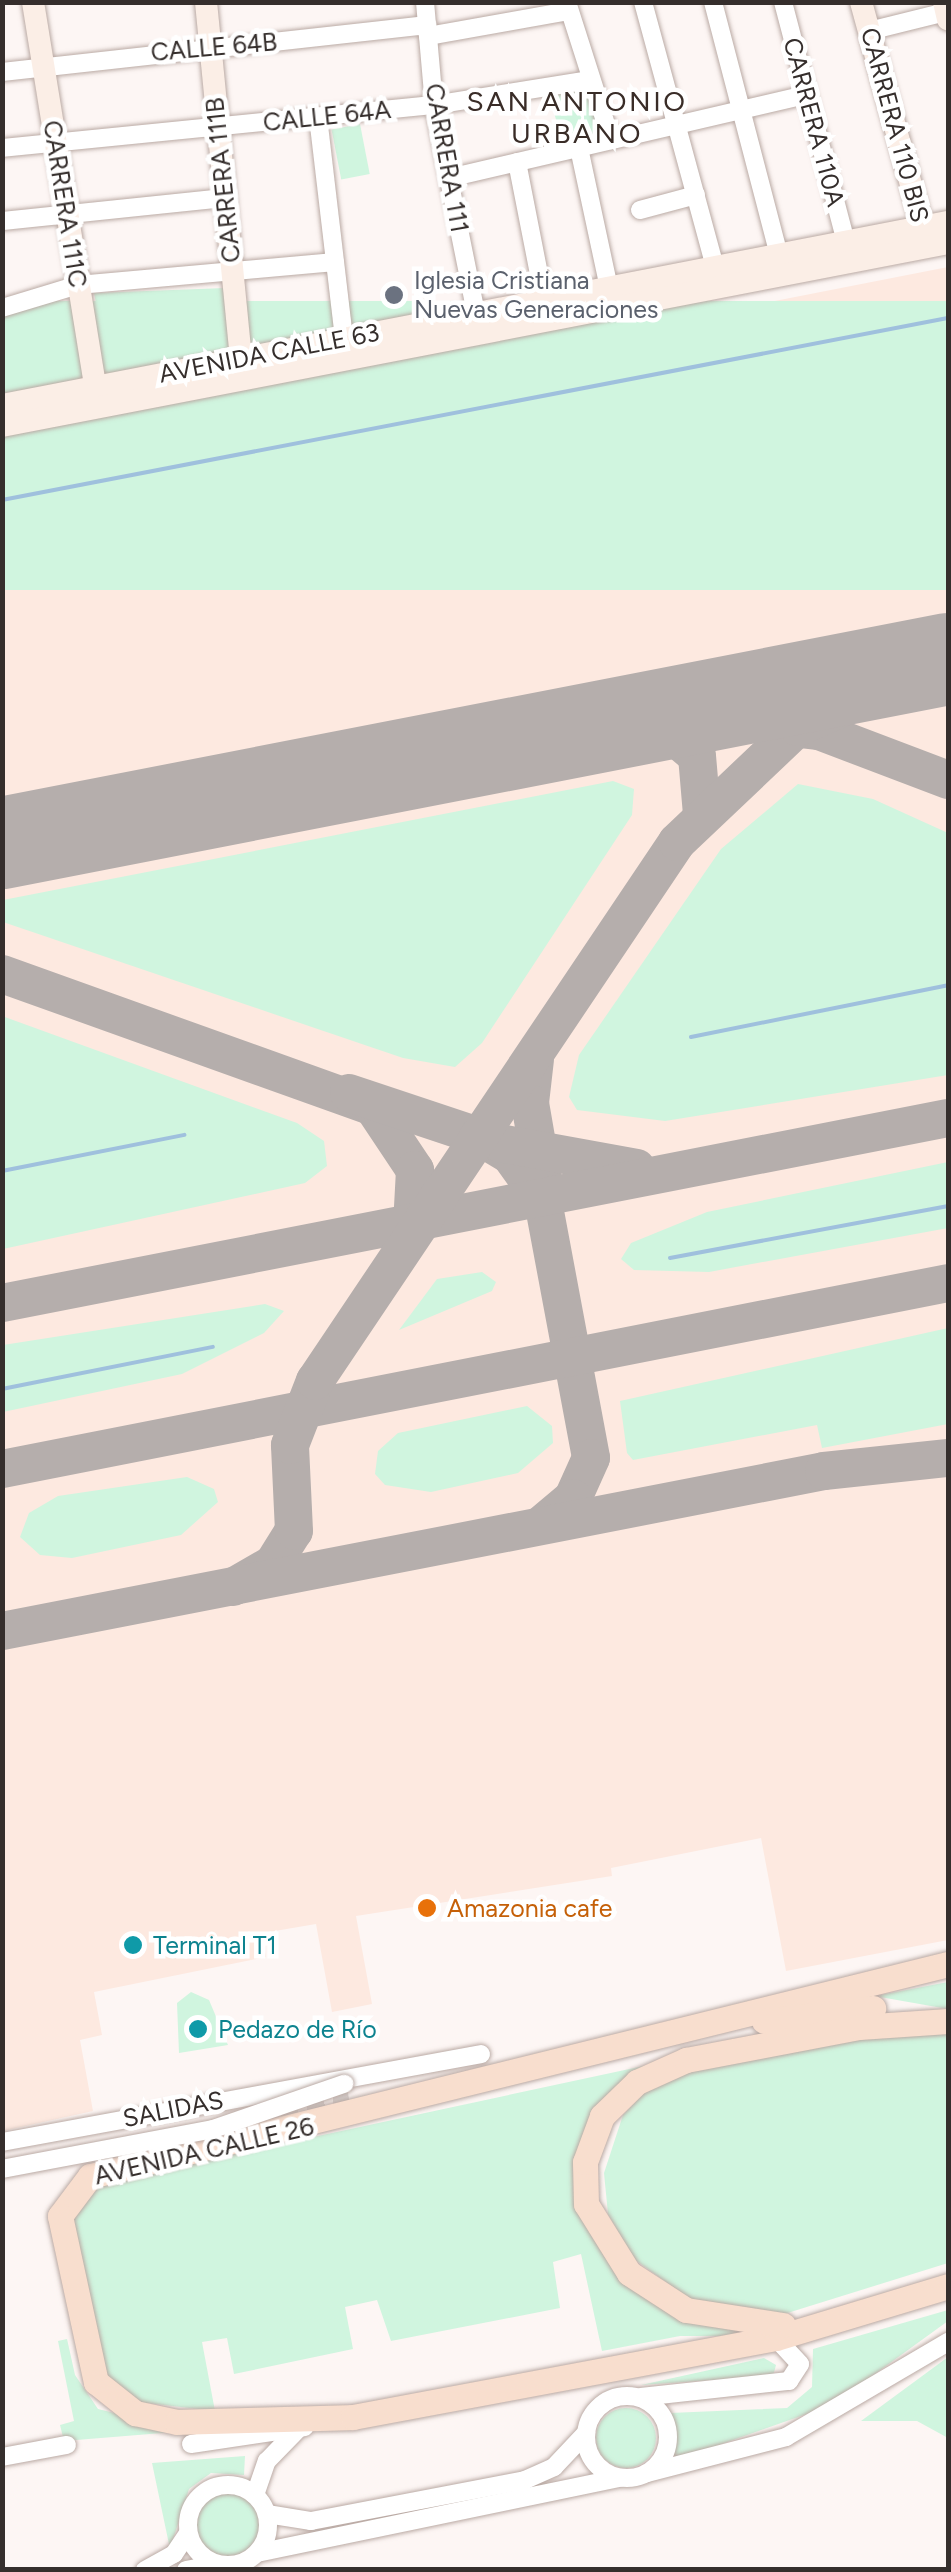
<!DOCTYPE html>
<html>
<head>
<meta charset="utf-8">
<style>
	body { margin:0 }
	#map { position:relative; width:951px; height:2572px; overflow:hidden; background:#fdf6f4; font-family:Figtree,sans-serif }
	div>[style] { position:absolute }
	.built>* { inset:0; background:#fde9e0 }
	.green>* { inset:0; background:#d0f5df; transform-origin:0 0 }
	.round { border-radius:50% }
	.stream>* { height:4px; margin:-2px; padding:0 2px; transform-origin:2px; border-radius:2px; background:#9fc0dd }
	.taxiway>* { height:38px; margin:-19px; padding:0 19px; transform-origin:19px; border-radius:19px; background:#b5aeac }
	.runway>* { height:92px; margin:-46px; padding:0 46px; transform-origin:46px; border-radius:46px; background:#b5aeac }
	.street-tunnel>* { height:18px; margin-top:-9px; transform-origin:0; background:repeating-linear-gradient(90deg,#d5cecc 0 18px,transparent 0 27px) }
	.roads { filter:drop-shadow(0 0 2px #baaaa4) drop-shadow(0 0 2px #baaaa4) }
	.street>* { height:18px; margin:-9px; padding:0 9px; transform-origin:9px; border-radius:9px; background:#fff }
	.street>.ring { margin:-9px; padding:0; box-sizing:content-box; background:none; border:18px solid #fff; border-radius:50% }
	.secondary>* { height:22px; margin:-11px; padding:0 11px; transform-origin:11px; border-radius:11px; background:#fbeee6 }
	.primary>* { height:25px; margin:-12.5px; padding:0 12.5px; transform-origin:12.5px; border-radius:12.5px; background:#f8dece }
	.bridges { filter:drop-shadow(0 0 2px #baaaa4) drop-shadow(0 0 2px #baaaa4) }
	.street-bridge>* { height:18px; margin:-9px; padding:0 9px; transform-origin:9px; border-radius:9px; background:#fff }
	.dots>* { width:28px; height:28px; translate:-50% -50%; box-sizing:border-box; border:5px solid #fff; border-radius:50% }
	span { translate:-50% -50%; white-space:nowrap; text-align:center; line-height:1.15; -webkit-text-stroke:9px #fff; paint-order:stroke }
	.street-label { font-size:25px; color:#352e2c }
	.worship-label { font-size:25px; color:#5b616d }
	.left { translate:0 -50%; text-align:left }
	.food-label { font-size:25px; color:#c56008 }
	.culture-label { font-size:25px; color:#0d838f }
	.neighbourhood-label { font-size:28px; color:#392c27; letter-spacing:2.5px }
	.frame { position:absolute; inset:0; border:5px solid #352e2c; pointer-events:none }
</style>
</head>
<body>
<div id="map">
	<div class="built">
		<i style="clip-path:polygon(948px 267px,948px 1940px,786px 1971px,761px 1838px,611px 1868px,612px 1876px,356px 1916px,372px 2004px,332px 2012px,316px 1924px,269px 1932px,262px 1934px,266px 1957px,94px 1992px,102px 2035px,80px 2040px,93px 2111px,3px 2131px,3px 453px)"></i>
	</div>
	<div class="green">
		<i style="left:588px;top:86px;width:54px;height:40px;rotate:74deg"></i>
		<i style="left:360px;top:124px;width:51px;height:29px;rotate:79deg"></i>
		<i style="clip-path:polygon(225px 288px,227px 348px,108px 365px,94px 293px)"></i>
		<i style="left:948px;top:301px;width:289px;height:963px;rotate:90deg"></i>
		<i style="clip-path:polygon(70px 311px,80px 380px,3px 393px,3px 325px)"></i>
		<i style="clip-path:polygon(613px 781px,634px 789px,632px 815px,482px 1043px,455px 1067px,403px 1058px,3px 922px,3px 900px)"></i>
		<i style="clip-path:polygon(798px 784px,873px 799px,948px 833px,948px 1075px,665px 1121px,577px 1110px,569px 1097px,579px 1055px,721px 849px)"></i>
		<i style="clip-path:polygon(2px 1016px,297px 1123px,324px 1141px,327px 1166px,305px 1183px,3px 1249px)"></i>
		<i style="clip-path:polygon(948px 1162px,948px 1228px,709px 1272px,634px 1270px,621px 1259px,631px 1243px,707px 1212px)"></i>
		<i style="clip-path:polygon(482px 1272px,496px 1282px,492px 1291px,399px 1330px,437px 1279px)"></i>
		<i style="clip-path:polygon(265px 1304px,284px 1311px,264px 1333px,182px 1374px,3px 1412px,3px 1345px)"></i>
		<i style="clip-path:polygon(948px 1328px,948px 1424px,822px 1448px,817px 1425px,633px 1460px,627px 1453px,620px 1401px)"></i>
		<i style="clip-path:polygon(527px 1406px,552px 1426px,553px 1443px,518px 1473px,431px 1492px,385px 1485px,375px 1474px,378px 1451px,398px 1433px)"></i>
		<i style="clip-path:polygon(187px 1477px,214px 1489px,218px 1502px,181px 1535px,72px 1558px,40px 1555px,20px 1537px,29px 1513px,58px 1496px)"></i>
		<i style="clip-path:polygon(948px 1982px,948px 2009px,880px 1997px,880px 1995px)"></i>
		<i style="clip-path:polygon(191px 1992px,209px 2000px,228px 2045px,179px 2053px,177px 2003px)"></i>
		<i style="clip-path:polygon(948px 2032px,948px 2263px,781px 2315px,695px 2303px,634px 2259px,608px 2214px,604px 2173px,623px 2115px,645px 2092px,688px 2067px,805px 2043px)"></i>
		<i style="clip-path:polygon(648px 2065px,599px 2108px,587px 2227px,621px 2278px,702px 2324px,772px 2336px,680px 2336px,602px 2351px,581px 2254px,553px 2262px,560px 2308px,391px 2341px,377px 2300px,345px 2307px,353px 2349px,234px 2374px,227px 2338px,202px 2342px,215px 2411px,138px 2402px,105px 2375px,72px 2219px,90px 2185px)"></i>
		<i style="clip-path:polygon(948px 2310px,948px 2321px,832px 2405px,671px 2462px,670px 2413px,787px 2408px,812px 2387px,813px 2349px)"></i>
		<i style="clip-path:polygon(67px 2339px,75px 2375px,98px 2409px,187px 2431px,64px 2441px,60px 2425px,74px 2421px,58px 2341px)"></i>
		<i style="clip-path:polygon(948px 2357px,948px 2438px,917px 2421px,861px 2421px)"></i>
		<i style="clip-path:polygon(764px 2358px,776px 2365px,773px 2376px,641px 2385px)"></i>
		<i class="round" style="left:596px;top:2408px;width:60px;height:60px"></i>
		<i style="clip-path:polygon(245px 2456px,244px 2475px,211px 2473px,189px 2489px,170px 2549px,152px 2463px)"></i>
		<i class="round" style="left:197px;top:2494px;width:62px;height:62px"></i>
	</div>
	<div class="stream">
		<i style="left:2px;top:500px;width:963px;rotate:-10.89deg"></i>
		<i style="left:691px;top:1037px;width:262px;rotate:-11.4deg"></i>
		<i style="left:2px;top:1171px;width:186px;rotate:-11.2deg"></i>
		<i style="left:670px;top:1258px;width:283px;rotate:-10.6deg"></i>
		<i style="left:2px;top:1389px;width:215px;rotate:-11.3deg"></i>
	</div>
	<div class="taxiway">
		<i style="left:669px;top:714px;width:151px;rotate:6.5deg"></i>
		<i style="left:819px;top:731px;width:138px;rotate:20.8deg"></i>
		<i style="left:651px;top:717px;width:60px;rotate:40.3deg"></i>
		<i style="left:697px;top:756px;width:58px;rotate:85.1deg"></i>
		<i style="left:2px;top:974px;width:394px;rotate:19.7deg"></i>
		<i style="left:373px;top:1107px;width:76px;rotate:56.3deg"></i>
		<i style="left:415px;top:1170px;width:55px;rotate:93.1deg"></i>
		<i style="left:535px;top:1059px;width:44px;rotate:96.5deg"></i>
		<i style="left:530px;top:1103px;width:76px;rotate:80.2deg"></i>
		<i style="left:349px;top:1093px;width:136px;rotate:18.4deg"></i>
		<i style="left:478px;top:1136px;width:37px;rotate:31deg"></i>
		<i style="left:510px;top:1155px;width:57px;rotate:54.3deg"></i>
		<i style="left:543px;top:1201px;width:261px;rotate:79.4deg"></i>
		<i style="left:591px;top:1458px;width:44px;rotate:114.2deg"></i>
		<i style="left:573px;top:1498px;width:40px;rotate:140deg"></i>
		<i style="left:499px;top:1143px;width:140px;rotate:10.3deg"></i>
		<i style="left:2px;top:1303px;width:964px;rotate:-11.07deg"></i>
		<i style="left:2px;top:1469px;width:964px;rotate:-11.12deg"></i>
		<i style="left:233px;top:1587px;width:46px;rotate:-29.9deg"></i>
		<i style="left:273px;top:1564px;width:39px;rotate:-58deg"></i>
		<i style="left:294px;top:1531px;width:86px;rotate:-92.7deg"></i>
		<i style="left:290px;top:1445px;width:69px;rotate:-68.7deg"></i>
		<i style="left:315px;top:1381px;width:649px;rotate:-56.11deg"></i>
		<i style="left:677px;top:842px;width:167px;rotate:-43.5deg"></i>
		<i style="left:798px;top:727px;width:163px;rotate:-23.4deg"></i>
		<i style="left:2px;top:1631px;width:837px;rotate:-11.01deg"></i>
		<i style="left:824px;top:1471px;width:125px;rotate:-6deg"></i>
	</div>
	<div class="runway">
		<i style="left:2px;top:843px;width:964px;rotate:-11.01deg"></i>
	</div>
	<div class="street-tunnel">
		<i style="left:280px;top:2111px;width:70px;rotate:-9.1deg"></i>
	</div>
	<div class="roads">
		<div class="street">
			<i style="left:425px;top:2px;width:103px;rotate:85deg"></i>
			<i style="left:434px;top:105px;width:212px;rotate:78.6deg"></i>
			<i style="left:567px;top:2px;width:145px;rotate:72.3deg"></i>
			<i style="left:643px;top:2px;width:275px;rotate:74.8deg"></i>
			<i style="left:713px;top:2px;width:261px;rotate:75.4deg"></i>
			<i style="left:783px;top:2px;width:248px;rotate:75.3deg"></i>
			<i style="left:869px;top:31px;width:79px;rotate:-13.9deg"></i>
			<i style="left:428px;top:36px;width:143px;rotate:-10.1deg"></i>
			<i style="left:2px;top:72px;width:428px;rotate:-6.3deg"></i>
			<i style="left:318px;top:117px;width:224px;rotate:83.3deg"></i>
			<i style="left:2px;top:148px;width:434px;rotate:-5.7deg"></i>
			<i style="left:434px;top:105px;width:158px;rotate:-9.1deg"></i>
			<i style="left:579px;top:148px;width:143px;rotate:77.9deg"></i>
			<i style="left:517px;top:162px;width:141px;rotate:78.9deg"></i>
			<i style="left:449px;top:178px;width:367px;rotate:-13.1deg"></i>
			<i style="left:640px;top:210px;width:58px;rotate:-15deg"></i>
			<i style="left:2px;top:221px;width:224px;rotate:-5.9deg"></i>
			<i style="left:2px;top:308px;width:79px;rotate:-16.8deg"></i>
			<i style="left:78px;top:285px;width:258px;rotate:-5.1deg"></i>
			<i style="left:2px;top:2142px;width:487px;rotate:-10.4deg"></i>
			<i class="ring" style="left:586px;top:2396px;width:64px;height:64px"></i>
			<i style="left:641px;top:2397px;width:149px;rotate:-6.2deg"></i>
			<i style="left:789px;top:2381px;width:20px;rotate:-57deg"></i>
			<i style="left:800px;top:2364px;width:35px;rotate:-133deg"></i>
			<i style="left:191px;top:2444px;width:115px;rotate:-8.5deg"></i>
			<i style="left:2px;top:2457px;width:66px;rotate:-10.5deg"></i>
			<i style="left:647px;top:2473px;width:144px;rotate:-14.5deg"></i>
			<i style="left:786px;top:2437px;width:188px;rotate:-30.4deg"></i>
			<i class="ring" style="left:188px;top:2485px;width:62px;height:62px"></i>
			<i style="left:255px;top:2495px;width:36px;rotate:-71deg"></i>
			<i style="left:267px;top:2461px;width:43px;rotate:-45.9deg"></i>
			<i style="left:267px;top:2514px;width:45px;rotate:9deg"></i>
			<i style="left:311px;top:2521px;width:218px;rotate:-10.8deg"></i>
			<i style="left:525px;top:2480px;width:32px;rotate:-24deg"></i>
			<i style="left:554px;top:2467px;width:47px;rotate:-46.7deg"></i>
			<i style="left:257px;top:2553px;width:371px;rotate:-11.7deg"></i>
			<i style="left:145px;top:2570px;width:33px;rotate:-29deg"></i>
			<i style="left:174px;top:2554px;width:25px;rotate:-56deg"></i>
			<i style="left:186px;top:2570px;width:31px;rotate:-11deg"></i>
		</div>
		<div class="secondary">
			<i style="left:33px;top:2px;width:402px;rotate:80.8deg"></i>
			<i style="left:206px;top:2px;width:358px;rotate:84.4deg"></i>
			<i style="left:861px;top:2px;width:247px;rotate:74.7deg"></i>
			<i style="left:944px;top:2px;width:18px;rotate:77deg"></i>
			<i style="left:2px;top:405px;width:964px;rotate:-10.95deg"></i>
			<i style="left:2px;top:426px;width:964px;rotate:-10.95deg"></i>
		</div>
		<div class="primary">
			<i style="left:948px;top:1964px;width:884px;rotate:166.12deg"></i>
			<i style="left:90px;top:2176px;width:50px;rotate:126.9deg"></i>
			<i style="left:60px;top:2216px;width:170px;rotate:77.8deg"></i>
			<i style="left:96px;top:2382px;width:50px;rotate:38.5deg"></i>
			<i style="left:135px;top:2413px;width:43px;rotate:12.1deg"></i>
			<i style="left:177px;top:2422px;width:176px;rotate:-1.6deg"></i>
			<i style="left:353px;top:2417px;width:430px;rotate:-10.6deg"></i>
			<i style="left:776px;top:2338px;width:180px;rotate:-16.8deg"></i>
			<i style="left:764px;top:2021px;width:110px;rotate:-6.8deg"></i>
			<i style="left:783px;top:2325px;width:98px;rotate:-171.2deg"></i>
			<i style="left:686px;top:2310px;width:68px;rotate:-147deg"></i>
			<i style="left:629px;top:2273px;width:81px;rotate:-121.9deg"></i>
			<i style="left:586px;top:2204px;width:42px;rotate:-91.4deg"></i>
			<i style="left:585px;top:2162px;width:49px;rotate:-69.7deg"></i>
			<i style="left:602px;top:2116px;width:49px;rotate:-44.2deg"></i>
			<i style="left:637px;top:2082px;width:54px;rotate:-24.2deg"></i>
			<i style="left:686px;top:2060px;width:176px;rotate:-10.8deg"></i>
			<i style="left:859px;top:2027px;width:89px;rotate:-3.9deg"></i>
		</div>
	</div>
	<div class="bridges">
		<div class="street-bridge">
			<i style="left:2px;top:2169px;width:215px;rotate:-10.7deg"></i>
			<i style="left:213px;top:2129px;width:139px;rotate:-19deg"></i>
		</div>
	</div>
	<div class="dots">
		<i style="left:394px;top:295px;background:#6b7280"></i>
		<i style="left:427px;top:1908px;background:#e8710a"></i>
		<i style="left:133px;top:1945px;background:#0f9aa8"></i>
		<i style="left:198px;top:2029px;background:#0f9aa8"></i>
	</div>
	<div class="street-label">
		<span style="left:214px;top:47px;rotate:-5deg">CALLE 64B</span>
		<span style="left:327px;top:116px;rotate:-6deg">CALLE 64A</span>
		<span style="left:814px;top:122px;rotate:75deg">CARRERA 110A</span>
		<span style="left:895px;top:125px;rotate:75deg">CARRERA 110 BIS</span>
		<span style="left:447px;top:158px;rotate:80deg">CARRERA 111</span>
		<span style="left:223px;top:180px;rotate:-96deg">CARRERA 111B</span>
		<span style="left:65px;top:204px;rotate:81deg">CARRERA 111C</span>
		<span style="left:269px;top:353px;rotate:-11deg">AVENIDA CALLE 63</span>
		<span style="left:173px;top:2109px;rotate:-11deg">SALIDAS</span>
		<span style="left:204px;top:2151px;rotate:-13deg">AVENIDA CALLE 26</span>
	</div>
	<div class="worship-label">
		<span class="left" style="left:414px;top:295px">Iglesia Cristiana<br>Nuevas Generaciones</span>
	</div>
	<div class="food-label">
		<span class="left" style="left:447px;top:1908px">Amazonia cafe</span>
	</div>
	<div class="culture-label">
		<span class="left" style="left:153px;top:1945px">Terminal T1</span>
		<span class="left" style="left:218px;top:2029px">Pedazo de Río</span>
	</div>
	<div class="neighbourhood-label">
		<span style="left:577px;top:117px">SAN ANTONIO<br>URBANO</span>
	</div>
	<div class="frame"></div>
</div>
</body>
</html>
